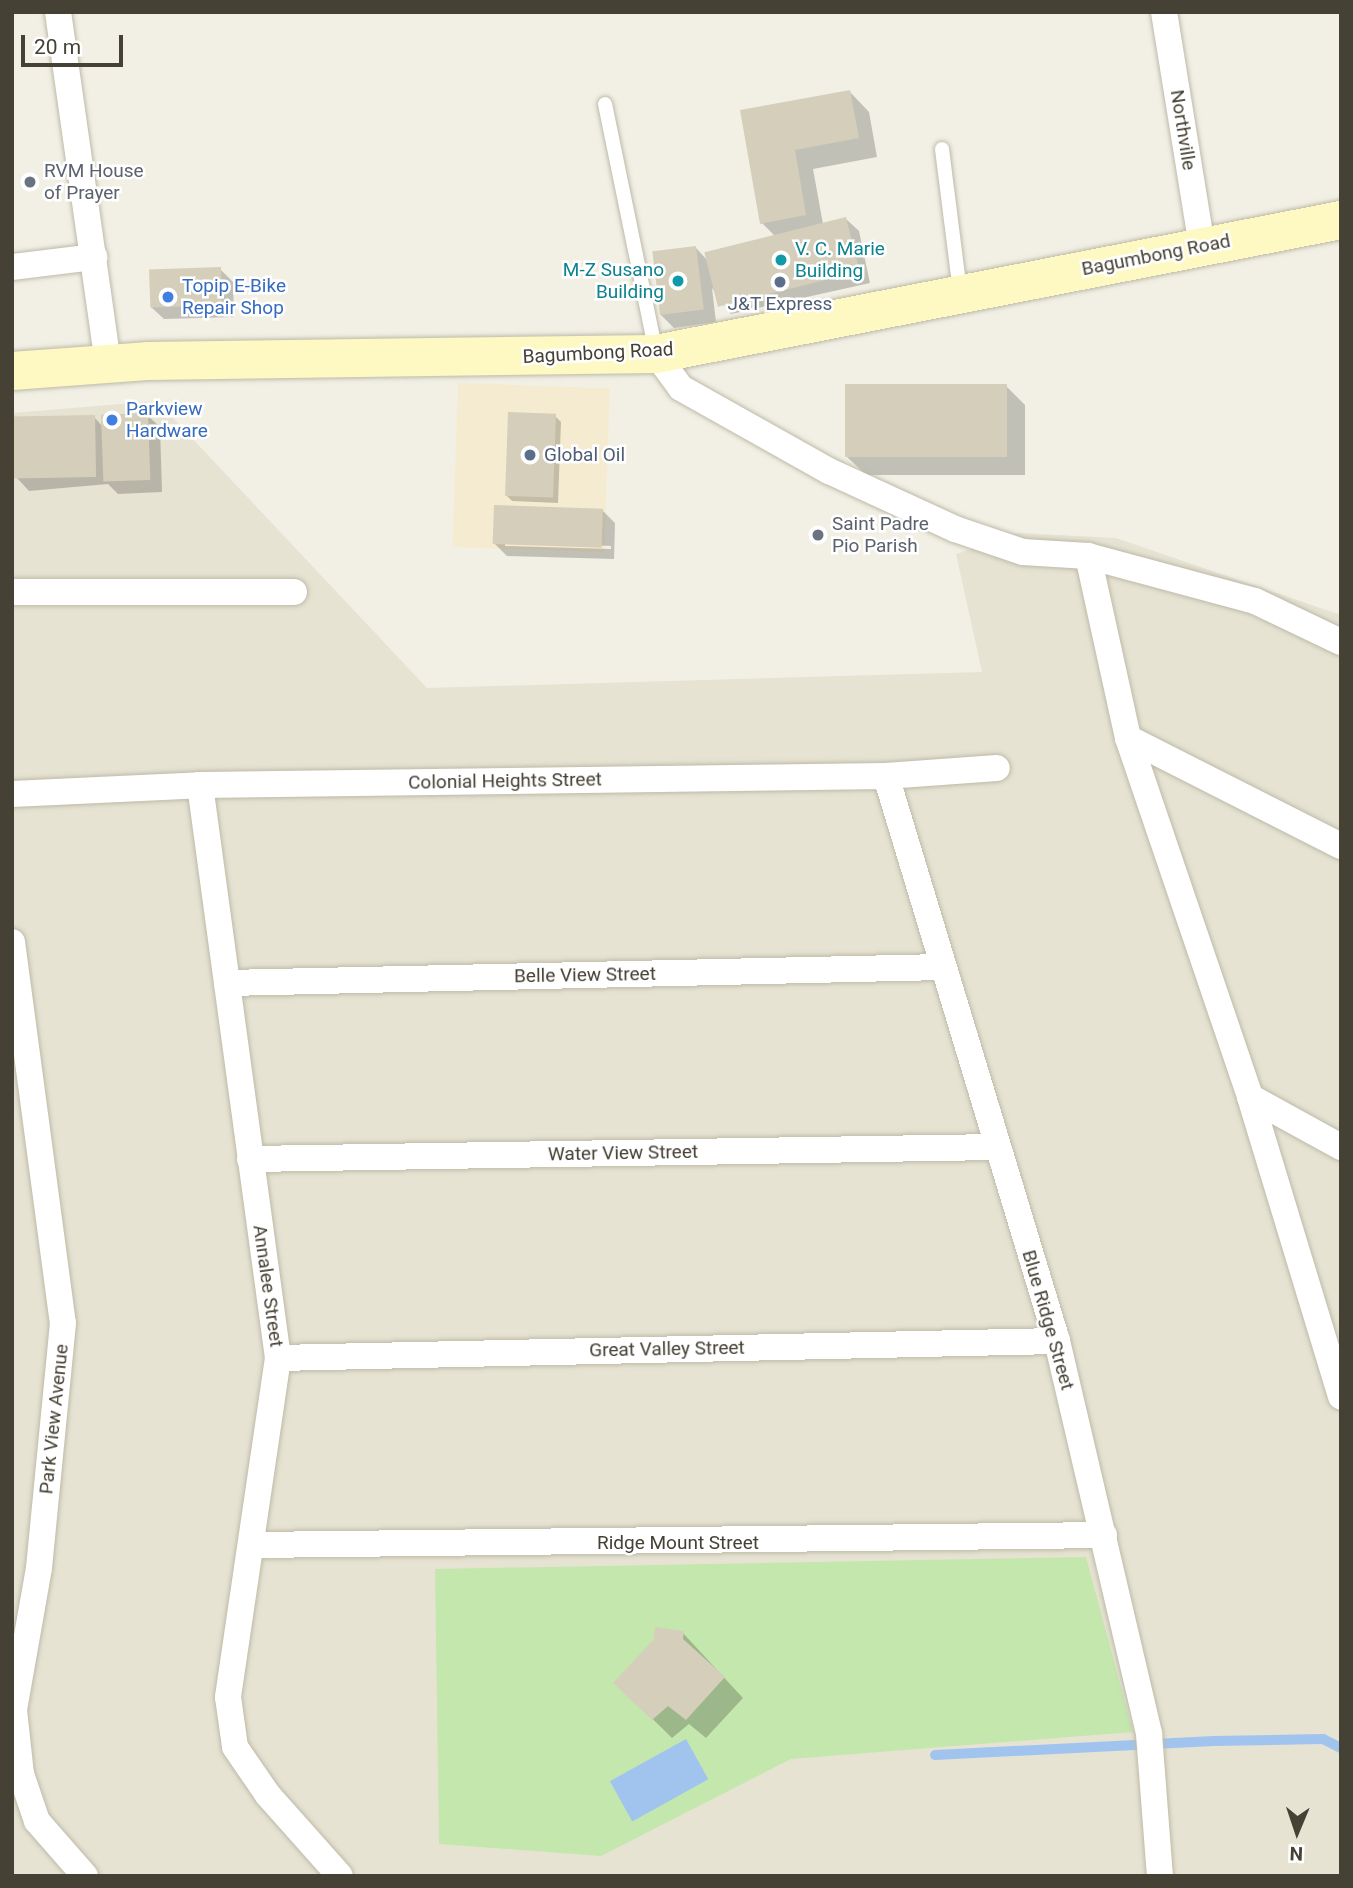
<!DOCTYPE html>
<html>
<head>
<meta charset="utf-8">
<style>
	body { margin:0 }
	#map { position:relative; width:1353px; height:1888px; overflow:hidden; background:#f2f0e5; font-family:Roboto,sans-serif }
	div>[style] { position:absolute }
	.residential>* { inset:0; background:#e6e3d3 }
	.commercial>* { inset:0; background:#f5ebd0; transform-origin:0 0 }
	.green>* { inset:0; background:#c4e7ae }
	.water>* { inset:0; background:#a1c4ef; transform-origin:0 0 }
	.shadow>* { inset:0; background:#0003 }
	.stream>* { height:10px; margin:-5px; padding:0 5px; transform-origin:5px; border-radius:5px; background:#a1c4ef }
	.building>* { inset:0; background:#d4cebb; transform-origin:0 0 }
	.roads { filter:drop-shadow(0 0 2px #bebaa8) drop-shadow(0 0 2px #bebaa8) }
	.lane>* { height:14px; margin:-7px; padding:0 7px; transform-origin:7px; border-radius:7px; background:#fff }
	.street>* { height:26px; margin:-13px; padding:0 13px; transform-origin:13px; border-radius:13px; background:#fff }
	.secondary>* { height:38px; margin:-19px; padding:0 19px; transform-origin:19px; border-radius:19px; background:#fef9c3 }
	.dots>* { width:19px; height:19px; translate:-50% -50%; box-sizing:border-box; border:4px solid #fff; border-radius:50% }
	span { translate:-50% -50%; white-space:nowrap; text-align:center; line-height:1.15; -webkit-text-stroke:5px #fff; paint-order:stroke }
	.street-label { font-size:19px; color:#454135 }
	.worship-label { font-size:19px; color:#5b616d }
	.left { translate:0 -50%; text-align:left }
	.culture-label { font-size:19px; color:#0d838f }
	.right { translate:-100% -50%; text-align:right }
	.shop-label { font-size:19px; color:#366cbe }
	.service-label { font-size:19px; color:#4e5e75 }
	.frame { position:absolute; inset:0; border:14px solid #454135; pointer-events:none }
	.north { position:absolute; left:1262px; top:1797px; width:70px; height:70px; -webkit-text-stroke:5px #fff; paint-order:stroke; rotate:182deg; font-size:19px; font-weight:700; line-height:28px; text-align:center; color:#454135 }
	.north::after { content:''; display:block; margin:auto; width:24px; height:32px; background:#454135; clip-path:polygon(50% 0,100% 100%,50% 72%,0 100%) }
	.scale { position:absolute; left:21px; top:35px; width:102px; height:32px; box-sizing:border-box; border:4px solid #454135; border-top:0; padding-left:9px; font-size:21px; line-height:24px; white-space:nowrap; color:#454135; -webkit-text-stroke:5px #fff; paint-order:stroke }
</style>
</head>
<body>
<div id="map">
	<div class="residential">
		<i style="clip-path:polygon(157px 401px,427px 688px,982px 672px,956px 554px,1018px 533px,1116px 538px,1341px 615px,1341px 1876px,12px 1876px,12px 413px)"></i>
	</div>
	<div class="commercial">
		<i style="left:458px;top:383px;width:152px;height:164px;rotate:2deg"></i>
	</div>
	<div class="green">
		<i style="clip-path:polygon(1086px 1557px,1133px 1732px,791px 1759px,601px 1856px,439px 1844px,435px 1569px)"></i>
	</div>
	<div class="water">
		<i style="left:686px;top:1739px;width:46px;height:87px;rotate:61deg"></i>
	</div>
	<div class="shadow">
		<i style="clip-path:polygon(850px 92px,869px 112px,877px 157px,813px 169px,823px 224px,846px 219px,859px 231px,870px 283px,731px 314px,712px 288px,716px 322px,674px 328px,661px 315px,696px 248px,708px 261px,774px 235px,762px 223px,742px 111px)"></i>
		<i style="clip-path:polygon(220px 269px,233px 282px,234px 317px,164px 319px,151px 307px)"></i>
		<i style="clip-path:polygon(1006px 386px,1025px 405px,1025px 475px,866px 475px,846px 456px)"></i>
		<i style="clip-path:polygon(147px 415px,160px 427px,162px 492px,118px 494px,108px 484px,29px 491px,17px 478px,94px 417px,103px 427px)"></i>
		<i style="clip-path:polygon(555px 416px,561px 422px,558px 503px,512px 501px,506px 495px)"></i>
		<i style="clip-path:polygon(evenodd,602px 510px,615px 523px,614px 559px,507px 556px,494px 543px,602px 510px,505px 542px,611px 546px,611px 549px,505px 546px,505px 542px)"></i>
		<i style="clip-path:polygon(683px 1633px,743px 1698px,706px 1738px,689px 1724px,672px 1738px,616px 1683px)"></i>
	</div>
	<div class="stream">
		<i style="left:935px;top:1755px;width:279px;rotate:-2.9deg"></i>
		<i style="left:1214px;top:1741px;width:109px;rotate:-1.1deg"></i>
		<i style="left:1323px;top:1739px;width:20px;rotate:27deg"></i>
	</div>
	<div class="building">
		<i style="clip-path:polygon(850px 90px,859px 138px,795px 150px,806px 215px,760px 224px,740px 110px)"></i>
		<i style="left:846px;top:217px;width:56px;height:146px;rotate:76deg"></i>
		<i style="left:696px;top:246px;width:64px;height:44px;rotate:83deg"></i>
		<i style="left:221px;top:267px;width:38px;height:72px;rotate:88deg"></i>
		<i style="left:845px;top:384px;width:162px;height:73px"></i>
		<i style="left:508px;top:412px;width:48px;height:84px;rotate:2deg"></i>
		<i style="left:148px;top:413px;width:67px;height:47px;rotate:88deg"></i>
		<i style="left:95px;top:415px;width:62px;height:82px;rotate:89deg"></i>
		<i style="left:494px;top:505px;width:109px;height:39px;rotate:2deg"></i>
		<i style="clip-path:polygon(655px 1627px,684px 1631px,683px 1639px,725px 1677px,686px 1720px,668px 1706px,652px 1720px,613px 1683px,654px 1639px)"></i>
	</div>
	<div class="roads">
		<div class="lane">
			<i style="left:605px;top:104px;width:254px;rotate:78.4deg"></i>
			<i style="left:942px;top:149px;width:144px;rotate:82.8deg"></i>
		</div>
		<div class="street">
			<i style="left:58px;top:12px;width:355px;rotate:81.9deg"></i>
			<i style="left:1164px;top:12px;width:238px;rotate:80.8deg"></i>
			<i style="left:12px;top:267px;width:83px;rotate:-7deg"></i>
			<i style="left:656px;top:354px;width:42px;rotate:53.7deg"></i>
			<i style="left:681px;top:388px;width:170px;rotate:29.3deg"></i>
			<i style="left:829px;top:471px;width:139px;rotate:24.7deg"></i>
			<i style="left:955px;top:529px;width:72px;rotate:18.7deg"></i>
			<i style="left:1023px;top:552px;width:65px;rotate:3.5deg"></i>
			<i style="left:1088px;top:556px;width:173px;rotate:15.1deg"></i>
			<i style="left:1255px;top:601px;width:95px;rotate:25.5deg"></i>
			<i style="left:1088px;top:556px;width:186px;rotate:77.6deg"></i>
			<i style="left:1128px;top:738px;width:379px;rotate:71.2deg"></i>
			<i style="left:1250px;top:1097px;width:313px;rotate:73.1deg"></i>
			<i style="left:12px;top:592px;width:282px"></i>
			<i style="left:1128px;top:738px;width:239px;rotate:26.9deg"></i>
			<i style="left:886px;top:776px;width:590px;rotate:73.16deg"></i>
			<i style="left:1057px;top:1341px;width:404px;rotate:76.8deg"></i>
			<i style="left:1149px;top:1734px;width:142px;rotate:85.6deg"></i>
			<i style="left:200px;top:785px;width:578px;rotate:82.25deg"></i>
			<i style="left:278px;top:1358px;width:343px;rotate:98.4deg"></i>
			<i style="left:228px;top:1697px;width:50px;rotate:82deg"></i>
			<i style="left:235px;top:1747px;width:58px;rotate:55.5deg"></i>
			<i style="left:268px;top:1795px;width:108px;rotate:48.4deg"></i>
			<i style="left:12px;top:794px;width:188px;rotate:-2.7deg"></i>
			<i style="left:200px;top:785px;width:686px;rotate:-0.75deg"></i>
			<i style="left:886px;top:776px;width:111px;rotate:-4.1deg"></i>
			<i style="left:12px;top:942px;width:384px;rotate:82.4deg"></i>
			<i style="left:63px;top:1323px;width:246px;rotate:95.6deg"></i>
			<i style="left:39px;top:1568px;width:144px;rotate:100deg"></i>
			<i style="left:14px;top:1710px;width:64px;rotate:83.8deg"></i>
			<i style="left:21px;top:1774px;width:50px;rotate:71.2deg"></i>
			<i style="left:37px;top:1821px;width:73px;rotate:48.9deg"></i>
			<i style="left:227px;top:983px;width:715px;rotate:-1.28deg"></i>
			<i style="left:1250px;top:1097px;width:104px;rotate:28.8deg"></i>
			<i style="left:250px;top:1159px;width:745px;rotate:-0.92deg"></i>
			<i style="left:278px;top:1358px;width:779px;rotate:-1.25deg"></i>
			<i style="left:252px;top:1545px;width:852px;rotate:-0.67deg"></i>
		</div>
		<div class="secondary">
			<i style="left:12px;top:371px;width:135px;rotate:-4.2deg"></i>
			<i style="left:147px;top:361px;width:509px;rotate:-0.79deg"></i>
			<i style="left:656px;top:354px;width:698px;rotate:-11.07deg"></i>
		</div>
	</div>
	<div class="dots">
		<i style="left:30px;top:182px;background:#6b7280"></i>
		<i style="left:781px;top:260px;background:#0f9aa8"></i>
		<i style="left:678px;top:281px;background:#0f9aa8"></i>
		<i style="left:780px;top:282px;background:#5c6f8a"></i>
		<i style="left:168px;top:297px;background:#3f7fe0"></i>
		<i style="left:112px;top:420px;background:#3f7fe0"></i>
		<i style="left:530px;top:455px;background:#5c6f8a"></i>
		<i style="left:818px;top:535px;background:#6b7280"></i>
	</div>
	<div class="street-label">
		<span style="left:1183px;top:130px;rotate:81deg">Northville</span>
		<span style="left:1156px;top:255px;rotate:-11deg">Bagumbong Road</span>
		<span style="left:598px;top:353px;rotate:-3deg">Bagumbong Road</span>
		<span style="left:505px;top:781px;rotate:-1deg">Colonial Heights Street</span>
		<span style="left:585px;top:975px;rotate:-1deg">Belle View Street</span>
		<span style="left:623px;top:1153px;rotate:-1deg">Water View Street</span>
		<span style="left:268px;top:1286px;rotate:82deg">Annalee Street</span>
		<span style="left:1048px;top:1320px;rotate:74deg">Blue Ridge Street</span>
		<span style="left:667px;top:1349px;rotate:-1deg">Great Valley Street</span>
		<span style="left:54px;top:1419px;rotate:-84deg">Park View Avenue</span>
		<span style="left:678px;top:1543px">Ridge Mount Street</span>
	</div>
	<div class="worship-label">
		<span class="left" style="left:44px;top:182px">RVM House<br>of Prayer</span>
		<span class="left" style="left:832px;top:535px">Saint Padre<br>Pio Parish</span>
	</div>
	<div class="culture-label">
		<span class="left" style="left:795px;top:260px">V. C. Marie<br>Building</span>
		<span class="right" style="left:664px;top:281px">M-Z Susano<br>Building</span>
	</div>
	<div class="shop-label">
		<span class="left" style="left:182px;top:297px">Topip E-Bike<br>Repair Shop</span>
		<span class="left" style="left:126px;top:420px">Parkview<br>Hardware</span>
	</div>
	<div class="service-label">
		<span style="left:780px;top:304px">J&amp;T Express</span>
		<span class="left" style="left:544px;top:455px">Global Oil</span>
	</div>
	<div class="frame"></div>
	<div class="north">N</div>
	<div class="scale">20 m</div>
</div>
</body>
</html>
